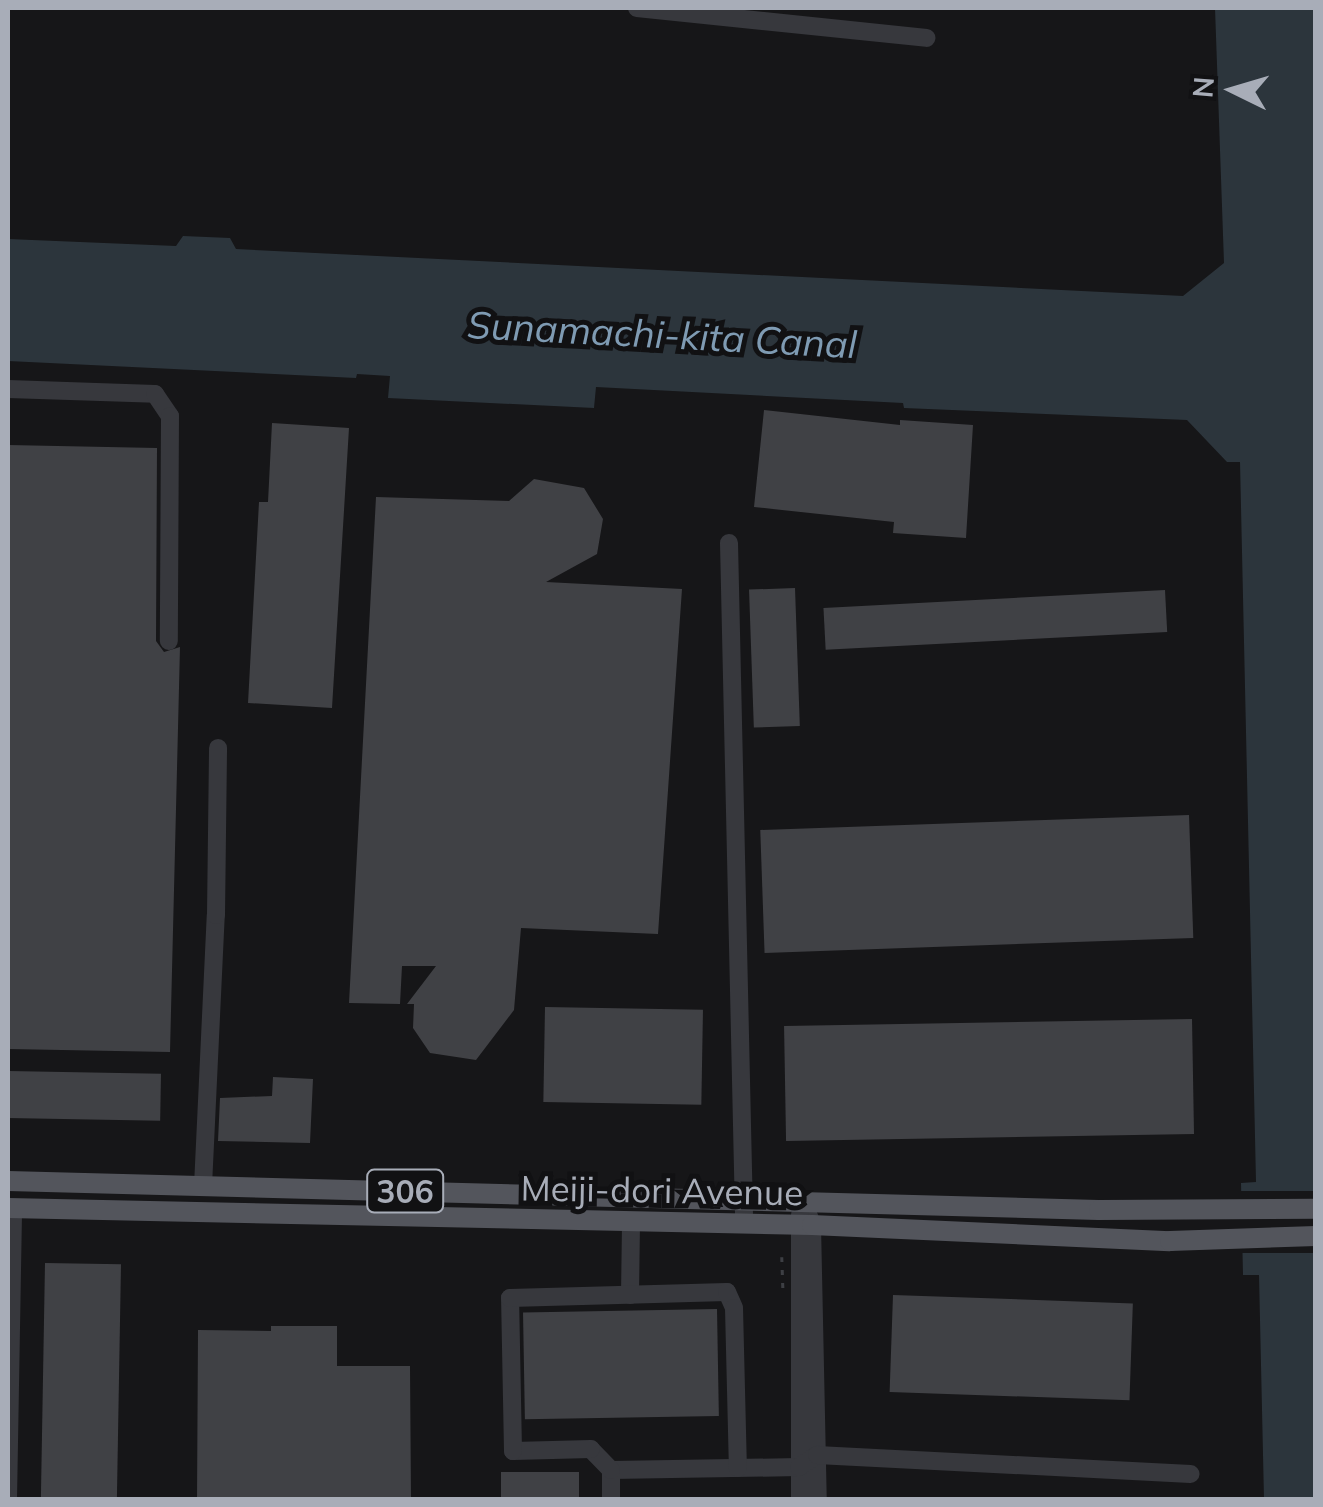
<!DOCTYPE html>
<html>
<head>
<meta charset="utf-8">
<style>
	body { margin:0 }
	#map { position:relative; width:1323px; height:1507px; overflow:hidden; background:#161618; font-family:Mulish,sans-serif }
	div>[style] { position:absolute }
	.water>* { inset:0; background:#2c353c }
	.pier>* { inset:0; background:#161618; transform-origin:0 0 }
	.building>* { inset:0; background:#404145; transform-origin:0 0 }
	.path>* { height:2.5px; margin-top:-1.25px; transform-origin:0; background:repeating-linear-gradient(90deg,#3d3f44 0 5px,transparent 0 13px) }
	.minor>* { height:18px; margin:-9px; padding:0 9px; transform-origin:9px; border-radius:9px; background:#37383d }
	.major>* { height:20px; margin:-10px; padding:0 10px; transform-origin:10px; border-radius:10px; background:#53555c }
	span { translate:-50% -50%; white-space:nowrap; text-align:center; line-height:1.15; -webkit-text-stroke:10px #111113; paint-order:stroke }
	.shield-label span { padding:2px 8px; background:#111113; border:2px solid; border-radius:8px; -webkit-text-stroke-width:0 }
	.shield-label { font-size:32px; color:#a8adb8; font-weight:700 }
	.street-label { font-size:35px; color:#a8adb8 }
	.water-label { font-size:38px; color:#7f9bb3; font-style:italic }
	.frame { position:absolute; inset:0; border:10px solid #a8adb8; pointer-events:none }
	.north { position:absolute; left:1183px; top:40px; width:100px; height:100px; -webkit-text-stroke:8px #111113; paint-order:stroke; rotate:275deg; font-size:28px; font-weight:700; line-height:40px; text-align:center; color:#a8adb8 }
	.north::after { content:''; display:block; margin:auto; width:35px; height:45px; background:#a8adb8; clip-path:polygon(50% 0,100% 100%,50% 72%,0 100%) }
</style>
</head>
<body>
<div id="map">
	<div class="water">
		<i style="clip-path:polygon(1215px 8px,1315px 8px,1315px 1499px,1264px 1499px,1259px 1275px,1243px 1275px,1241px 1183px,1256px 1182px,1240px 462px,1227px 462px,1187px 420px,904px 408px,903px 403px,596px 387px,594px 408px,388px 398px,390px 376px,357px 374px,356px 378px,8px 361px,8px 239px,176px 246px,183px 236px,230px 238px,236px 249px,1183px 296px,1224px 263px)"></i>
	</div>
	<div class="pier">
		<i style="left:1315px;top:1191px;width:62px;height:79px;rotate:90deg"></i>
	</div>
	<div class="building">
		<i style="clip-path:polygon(764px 410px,900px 425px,900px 420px,973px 425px,966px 538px,893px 533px,894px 522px,754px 507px)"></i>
		<i style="clip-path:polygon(272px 423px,349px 428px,332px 708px,248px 703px,259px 502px,268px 502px)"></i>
		<i style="clip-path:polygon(8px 445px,157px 448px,156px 641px,164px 652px,180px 647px,170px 1052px,8px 1049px)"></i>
		<i style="clip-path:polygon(534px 479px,584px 488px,603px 519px,597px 554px,546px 582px,682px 589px,658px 934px,521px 928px,514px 1010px,476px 1060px,430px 1053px,413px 1028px,414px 1004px,407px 1004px,436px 966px,402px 966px,400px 1004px,349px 1003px,376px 497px,509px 501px)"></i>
		<i style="left:795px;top:588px;width:138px;height:46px;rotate:88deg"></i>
		<i style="left:1165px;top:590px;width:42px;height:342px;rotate:87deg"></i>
		<i style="left:1189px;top:815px;width:123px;height:429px;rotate:88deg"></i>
		<i style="left:545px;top:1007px;width:158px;height:95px;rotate:1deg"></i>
		<i style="left:1192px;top:1019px;width:115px;height:408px;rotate:89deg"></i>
		<i style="left:8px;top:1071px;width:153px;height:47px;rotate:1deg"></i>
		<i style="clip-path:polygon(273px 1077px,313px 1079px,310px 1143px,218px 1141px,220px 1098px,272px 1096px)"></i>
		<i style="left:45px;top:1263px;width:76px;height:237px;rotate:1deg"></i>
		<i style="left:893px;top:1295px;width:240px;height:97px;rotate:2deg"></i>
		<i style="left:717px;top:1309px;width:107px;height:194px;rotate:89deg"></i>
		<i style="clip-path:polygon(271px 1326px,337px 1326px,337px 1366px,410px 1366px,411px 1500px,197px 1500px,198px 1330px,271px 1331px)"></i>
		<i style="left:579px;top:1472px;width:28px;height:78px;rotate:90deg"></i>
	</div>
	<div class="path">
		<i style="left:782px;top:1257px;width:38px;rotate:88deg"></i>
	</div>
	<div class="minor">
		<i style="left:637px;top:8px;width:291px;rotate:5.9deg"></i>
		<i style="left:8px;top:389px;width:147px;rotate:1.9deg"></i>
		<i style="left:155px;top:394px;width:27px;rotate:56deg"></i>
		<i style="left:170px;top:416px;width:225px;rotate:90.3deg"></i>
		<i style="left:729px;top:543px;width:671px;rotate:88.72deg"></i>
		<i style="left:203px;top:1186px;width:271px;rotate:-87.3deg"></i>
		<i style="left:216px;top:915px;width:167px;rotate:-89.3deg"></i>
		<i style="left:803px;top:1200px;width:27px;rotate:70deg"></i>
		<i style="left:812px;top:1225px;width:275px;rotate:88.8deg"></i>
		<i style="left:800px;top:1215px;width:285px;rotate:90deg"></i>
		<i style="left:630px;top:1295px;width:72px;rotate:-89.2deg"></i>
		<i style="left:611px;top:1470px;width:188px;rotate:-0.9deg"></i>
		<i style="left:799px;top:1467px;width:22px;rotate:-34deg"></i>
		<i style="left:817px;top:1455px;width:374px;rotate:2.9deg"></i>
		<i style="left:8px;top:1500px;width:292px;rotate:-89deg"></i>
		<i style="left:611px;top:1500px;width:30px;rotate:-90deg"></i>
		<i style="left:611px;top:1470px;width:29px;rotate:-134deg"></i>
		<i style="left:591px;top:1449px;width:78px;rotate:178.5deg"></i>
		<i style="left:513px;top:1451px;width:153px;rotate:-91.1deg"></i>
		<i style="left:510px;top:1298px;width:217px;rotate:-1.6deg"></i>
		<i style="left:727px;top:1292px;width:17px;rotate:66deg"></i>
		<i style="left:734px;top:1308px;width:160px;rotate:88.6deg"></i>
	</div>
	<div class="major">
		<i style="left:8px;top:1181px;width:1091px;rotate:1.52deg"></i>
		<i style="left:1099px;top:1210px;width:217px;rotate:-0.3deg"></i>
		<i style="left:8px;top:1208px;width:804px;rotate:1.21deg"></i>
		<i style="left:812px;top:1225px;width:358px;rotate:2.6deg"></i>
		<i style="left:1170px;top:1241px;width:146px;rotate:-2deg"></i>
	</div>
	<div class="shield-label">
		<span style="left:405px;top:1191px">306</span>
	</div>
	<div class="street-label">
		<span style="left:662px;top:1190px;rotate:1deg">Meiji-dori Avenue</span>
	</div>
	<div class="water-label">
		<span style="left:662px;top:335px;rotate:3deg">Sunamachi-kita Canal</span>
	</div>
	<div class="frame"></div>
	<div class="north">N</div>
</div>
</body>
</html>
